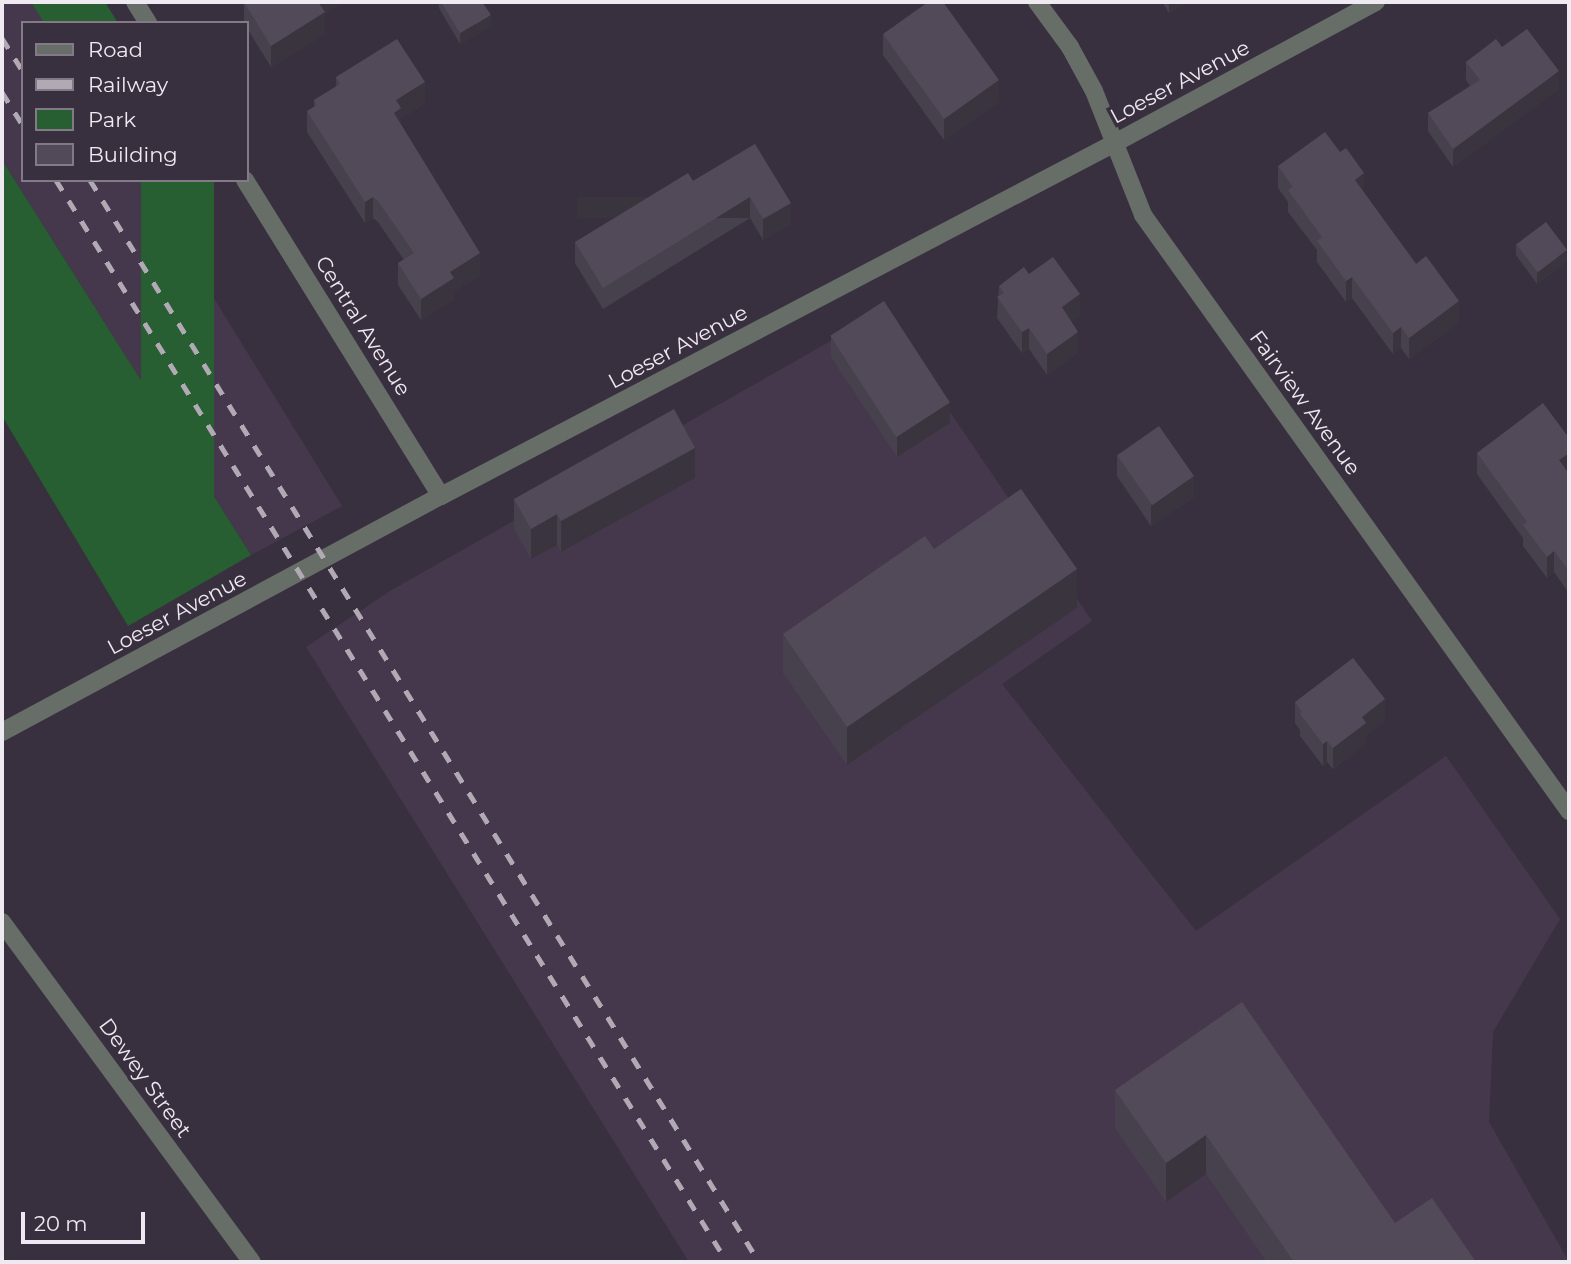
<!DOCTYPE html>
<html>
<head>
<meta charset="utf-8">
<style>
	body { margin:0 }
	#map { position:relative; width:1571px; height:1264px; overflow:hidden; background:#39303f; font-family:Montserrat,sans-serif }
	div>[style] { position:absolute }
	.built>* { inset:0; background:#45384d }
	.green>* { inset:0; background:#275e32; transform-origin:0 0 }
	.street>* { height:18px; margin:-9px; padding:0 9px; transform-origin:9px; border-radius:9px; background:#676e68 }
	.rail>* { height:5px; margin-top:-2.5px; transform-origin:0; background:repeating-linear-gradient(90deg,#b1aab5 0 12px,transparent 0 24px) }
	.wall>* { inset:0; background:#47404d }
	.shaded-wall>* { inset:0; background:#3a343e; transform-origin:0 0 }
	.building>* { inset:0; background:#534a59; transform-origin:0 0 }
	span { translate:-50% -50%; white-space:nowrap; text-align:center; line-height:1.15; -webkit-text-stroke:7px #39303f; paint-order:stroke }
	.street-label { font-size:21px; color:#efe9f2 }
	.frame { position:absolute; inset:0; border:4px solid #efe9f2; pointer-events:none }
	.legend { position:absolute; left:21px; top:21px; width:228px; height:161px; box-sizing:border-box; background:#39303f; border:2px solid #827a87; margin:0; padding:9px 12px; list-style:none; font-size:21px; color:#efe9f2 }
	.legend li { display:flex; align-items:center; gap:14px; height:35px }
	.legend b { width:35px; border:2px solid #827a87 }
	.scale { position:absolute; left:21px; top:1212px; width:124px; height:32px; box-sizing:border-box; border:4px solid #efe9f2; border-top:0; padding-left:9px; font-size:21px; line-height:24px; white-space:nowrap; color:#efe9f2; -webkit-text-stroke:5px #39303f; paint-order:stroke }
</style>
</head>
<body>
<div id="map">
	<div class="built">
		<i style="clip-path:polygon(2px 2px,31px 2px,44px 23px,23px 23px,23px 180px,141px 180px,342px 506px,251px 555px,2px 160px)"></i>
		<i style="clip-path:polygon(882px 312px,1092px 621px,1002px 684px,1196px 931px,1446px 756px,1560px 919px,1493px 1032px,1489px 1122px,1569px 1262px,689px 1262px,306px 647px,390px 591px)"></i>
	</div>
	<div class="green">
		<i style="clip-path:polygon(31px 2px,105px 2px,118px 23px,44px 23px)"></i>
		<i style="clip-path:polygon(2px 160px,251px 555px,128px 626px,2px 416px)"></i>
		<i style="left:141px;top:180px;width:73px;height:383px"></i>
	</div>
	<div class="street">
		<i style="left:135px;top:2px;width:25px;rotate:58deg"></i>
		<i style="left:1037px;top:2px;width:56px;rotate:53.7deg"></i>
		<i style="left:1070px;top:47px;width:50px;rotate:61.4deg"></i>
		<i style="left:1094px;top:91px;width:133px;rotate:68.4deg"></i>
		<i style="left:1143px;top:215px;width:733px;rotate:54.44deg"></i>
		<i style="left:245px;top:180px;width:372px;rotate:58.2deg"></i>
		<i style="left:2px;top:732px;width:498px;rotate:-28.3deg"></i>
		<i style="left:441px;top:496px;width:759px;rotate:-27.65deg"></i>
		<i style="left:1113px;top:144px;width:299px;rotate:-28.4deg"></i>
		<i style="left:2px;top:922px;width:422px;rotate:53.7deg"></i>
	</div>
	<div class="rail">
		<i style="left:2px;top:38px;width:40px;rotate:58deg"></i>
		<i style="left:2px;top:92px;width:40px;rotate:58deg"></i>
		<i style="left:56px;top:180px;width:1273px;rotate:58.19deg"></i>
		<i style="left:90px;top:180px;width:1272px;rotate:58.27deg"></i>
	</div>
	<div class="wall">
		<i style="clip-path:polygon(241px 2px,341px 2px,341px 3px,325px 14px,325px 34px,271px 67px,247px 28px,247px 23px,244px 23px,244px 5px)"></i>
		<i style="clip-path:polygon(439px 2px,482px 2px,491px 26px,460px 44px,439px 8px)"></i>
		<i style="clip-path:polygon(1162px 2px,1187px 2px,1169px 13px)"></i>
		<i style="clip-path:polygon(883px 34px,999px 102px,944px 140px,883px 55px)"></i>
		<i style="clip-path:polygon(1502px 47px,1559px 89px,1453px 167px,1428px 131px,1428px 113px,1470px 86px,1466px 80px,1466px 62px)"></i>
		<i style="clip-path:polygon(336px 77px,425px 103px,401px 118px,401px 125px,480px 275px,454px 291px,454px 299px,421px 320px,398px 285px,398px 263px,404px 260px,378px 222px,373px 218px,365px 223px,307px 132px,307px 111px,314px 107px,314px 100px,336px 87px)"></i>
		<i style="clip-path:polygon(755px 144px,791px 224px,763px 240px,750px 218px,603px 309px,575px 263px,575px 242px,693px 181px)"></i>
		<i style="clip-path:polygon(1278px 166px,1364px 193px,1459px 322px,1409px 359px,1401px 348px,1393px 354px,1352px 298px,1346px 302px,1317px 262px,1317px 250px,1288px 212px,1288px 202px,1278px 188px)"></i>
		<i style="clip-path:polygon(1516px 244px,1567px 261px,1537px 284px,1516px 255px)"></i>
		<i style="clip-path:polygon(1029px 274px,1080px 316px,1071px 322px,1078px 353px,1047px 375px,1029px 349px,1022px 353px,997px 318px,999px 286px)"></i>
		<i style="clip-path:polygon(831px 336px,950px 423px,897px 457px,831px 357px)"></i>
		<i style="clip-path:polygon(1569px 438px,1569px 593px,1554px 572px,1547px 578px,1523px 546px,1523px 538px,1477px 474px,1477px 453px)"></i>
		<i style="clip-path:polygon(1117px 455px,1194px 497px,1151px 526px,1117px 476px)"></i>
		<i style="clip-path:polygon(695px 478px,561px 552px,557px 545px,531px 559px,514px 529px,514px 499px)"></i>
		<i style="clip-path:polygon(934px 549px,1077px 608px,847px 765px,783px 673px,783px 634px)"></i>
		<i style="clip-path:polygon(1295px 702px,1385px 721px,1366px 735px,1366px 744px,1333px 769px,1327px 762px,1323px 766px,1300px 736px,1300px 730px,1295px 723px)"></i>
		<i style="clip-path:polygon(1115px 1090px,1395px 1223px,1476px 1262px,1267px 1262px,1206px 1174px,1166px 1202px,1115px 1128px)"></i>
	</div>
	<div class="shaded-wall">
		<i style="clip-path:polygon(316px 2px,341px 2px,341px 3px,325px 14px,325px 34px,271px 67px,271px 46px)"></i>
		<i style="clip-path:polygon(1169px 2px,1187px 2px,1169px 13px)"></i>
		<i style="clip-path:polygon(491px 15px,491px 26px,460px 44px,460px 33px)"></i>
		<i style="clip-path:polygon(1559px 71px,1559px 89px,1453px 167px,1453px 149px)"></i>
		<i style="clip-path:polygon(999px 80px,999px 102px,944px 140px,944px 119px)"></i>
		<i style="clip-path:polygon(425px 82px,425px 103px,401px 118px,401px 129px,394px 113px,396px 100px)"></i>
		<i style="clip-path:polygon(1364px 173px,1364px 194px,1355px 180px)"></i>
		<i style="clip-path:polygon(373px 197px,373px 218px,365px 223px,365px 202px)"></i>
		<i style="left:750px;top:197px;width:21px;height:173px;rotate:90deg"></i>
		<i style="clip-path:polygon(791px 203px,791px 224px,763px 240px,763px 219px)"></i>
		<i style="clip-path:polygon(1567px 250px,1567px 261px,1537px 284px,1537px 273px)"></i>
		<i style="clip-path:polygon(480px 253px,480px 275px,454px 291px,454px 299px,421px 320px,421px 299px,450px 272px)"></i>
		<i style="clip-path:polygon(1352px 277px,1352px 298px,1346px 302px,1346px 281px)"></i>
		<i style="clip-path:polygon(1080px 294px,1080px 316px,1062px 329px,1062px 307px)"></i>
		<i style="clip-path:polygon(1459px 301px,1459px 322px,1409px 359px,1409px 338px)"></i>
		<i style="clip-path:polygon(1401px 327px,1401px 348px,1393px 354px,1393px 333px)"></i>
		<i style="clip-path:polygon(1029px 328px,1029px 349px,1022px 353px,1022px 332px)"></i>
		<i style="clip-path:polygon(1078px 332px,1078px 353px,1047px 375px,1047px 354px)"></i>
		<i style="clip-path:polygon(950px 402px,950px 423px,897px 457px,897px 436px)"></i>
		<i style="clip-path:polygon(695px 448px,695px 478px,561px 552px,561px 521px)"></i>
		<i style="clip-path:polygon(1569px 453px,1569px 474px,1559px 460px)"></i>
		<i style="clip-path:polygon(1194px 476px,1194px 497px,1151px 526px,1151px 505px)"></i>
		<i style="clip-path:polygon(557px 514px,557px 545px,531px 559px,531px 529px)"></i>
		<i style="clip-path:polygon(1554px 551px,1554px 572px,1547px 578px,1547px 557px)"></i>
		<i style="clip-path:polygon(1077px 569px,1077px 608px,847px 765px,847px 727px)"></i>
		<i style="clip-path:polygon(1385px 699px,1385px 721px,1366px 735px,1366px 744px,1333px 769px,1333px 748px,1362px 717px)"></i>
		<i style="clip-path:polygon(1327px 741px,1327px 762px,1323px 766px,1323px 744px)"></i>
		<i style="clip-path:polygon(1206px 1135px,1206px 1174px,1166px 1202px,1166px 1163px)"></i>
	</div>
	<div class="building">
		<i style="clip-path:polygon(244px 2px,318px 2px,325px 12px,271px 46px)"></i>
		<i style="clip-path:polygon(441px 2px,482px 2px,491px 15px,460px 33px)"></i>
		<i style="clip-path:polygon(928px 2px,943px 2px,999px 80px,944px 119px,883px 34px)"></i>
		<i style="clip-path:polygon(1527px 29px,1559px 71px,1453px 149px,1428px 113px,1480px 80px,1466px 62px,1496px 39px,1502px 47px)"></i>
		<i style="clip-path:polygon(397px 39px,425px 82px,396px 100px,401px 108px,394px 113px,480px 253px,450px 272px,454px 278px,421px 299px,398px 263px,414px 253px,378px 201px,373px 197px,365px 202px,307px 111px,317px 105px,314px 100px,340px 84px,336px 77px)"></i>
		<i style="clip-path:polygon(1325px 132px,1340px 152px,1346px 148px,1364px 173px,1355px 180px,1416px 264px,1426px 256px,1459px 301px,1409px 338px,1401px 327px,1393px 333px,1352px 277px,1346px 281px,1317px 241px,1322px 237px,1288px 190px,1293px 187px,1278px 166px)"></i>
		<i style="clip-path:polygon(755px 144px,791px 203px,763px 219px,750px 197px,603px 288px,575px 242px,688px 173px,693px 181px)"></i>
		<i style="left:1546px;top:222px;width:35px;height:37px;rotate:53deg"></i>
		<i style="clip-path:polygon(1053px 257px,1080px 294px,1062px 307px,1078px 332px,1047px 354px,1029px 328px,1022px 332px,997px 297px,1004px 293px,999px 286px,1024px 267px,1029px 274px)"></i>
		<i style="left:884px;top:301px;width:121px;height:64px;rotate:57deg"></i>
		<i style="clip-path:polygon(1543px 403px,1569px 438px,1569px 453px,1559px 460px,1569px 474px,1569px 571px,1554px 551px,1547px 557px,1523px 525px,1527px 522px,1477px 453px)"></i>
		<i style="clip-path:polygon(674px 409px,695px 448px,561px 521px,557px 514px,531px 529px,514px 499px)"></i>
		<i style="left:1159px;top:426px;width:61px;height:51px;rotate:55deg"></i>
		<i style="clip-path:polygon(1021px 489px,1077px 569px,847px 727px,783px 634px,925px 536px,934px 549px)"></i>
		<i style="clip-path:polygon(1353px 658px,1385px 699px,1362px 717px,1366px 723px,1333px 748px,1327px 741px,1323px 744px,1300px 714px,1302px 712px,1295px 702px)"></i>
		<i style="clip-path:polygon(1242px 1002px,1395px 1223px,1432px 1198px,1476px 1262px,1294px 1262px,1206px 1135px,1166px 1163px,1115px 1090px)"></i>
	</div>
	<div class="street-label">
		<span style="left:1180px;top:82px;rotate:-28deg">Loeser Avenue</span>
		<span style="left:363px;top:326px;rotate:58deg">Central Avenue</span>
		<span style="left:678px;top:347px;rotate:-28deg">Loeser Avenue</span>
		<span style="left:1305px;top:403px;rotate:54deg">Fairview Avenue</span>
		<span style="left:177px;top:613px;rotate:-28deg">Loeser Avenue</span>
		<span style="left:145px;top:1078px;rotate:54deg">Dewey Street</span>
	</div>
	<div class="frame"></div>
	<ul class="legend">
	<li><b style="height:9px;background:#676e68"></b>Road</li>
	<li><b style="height:9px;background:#b1aab5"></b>Railway</li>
	<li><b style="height:19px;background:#275e32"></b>Park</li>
	<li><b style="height:19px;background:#534a59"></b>Building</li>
	</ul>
	<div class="scale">20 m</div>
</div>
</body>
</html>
